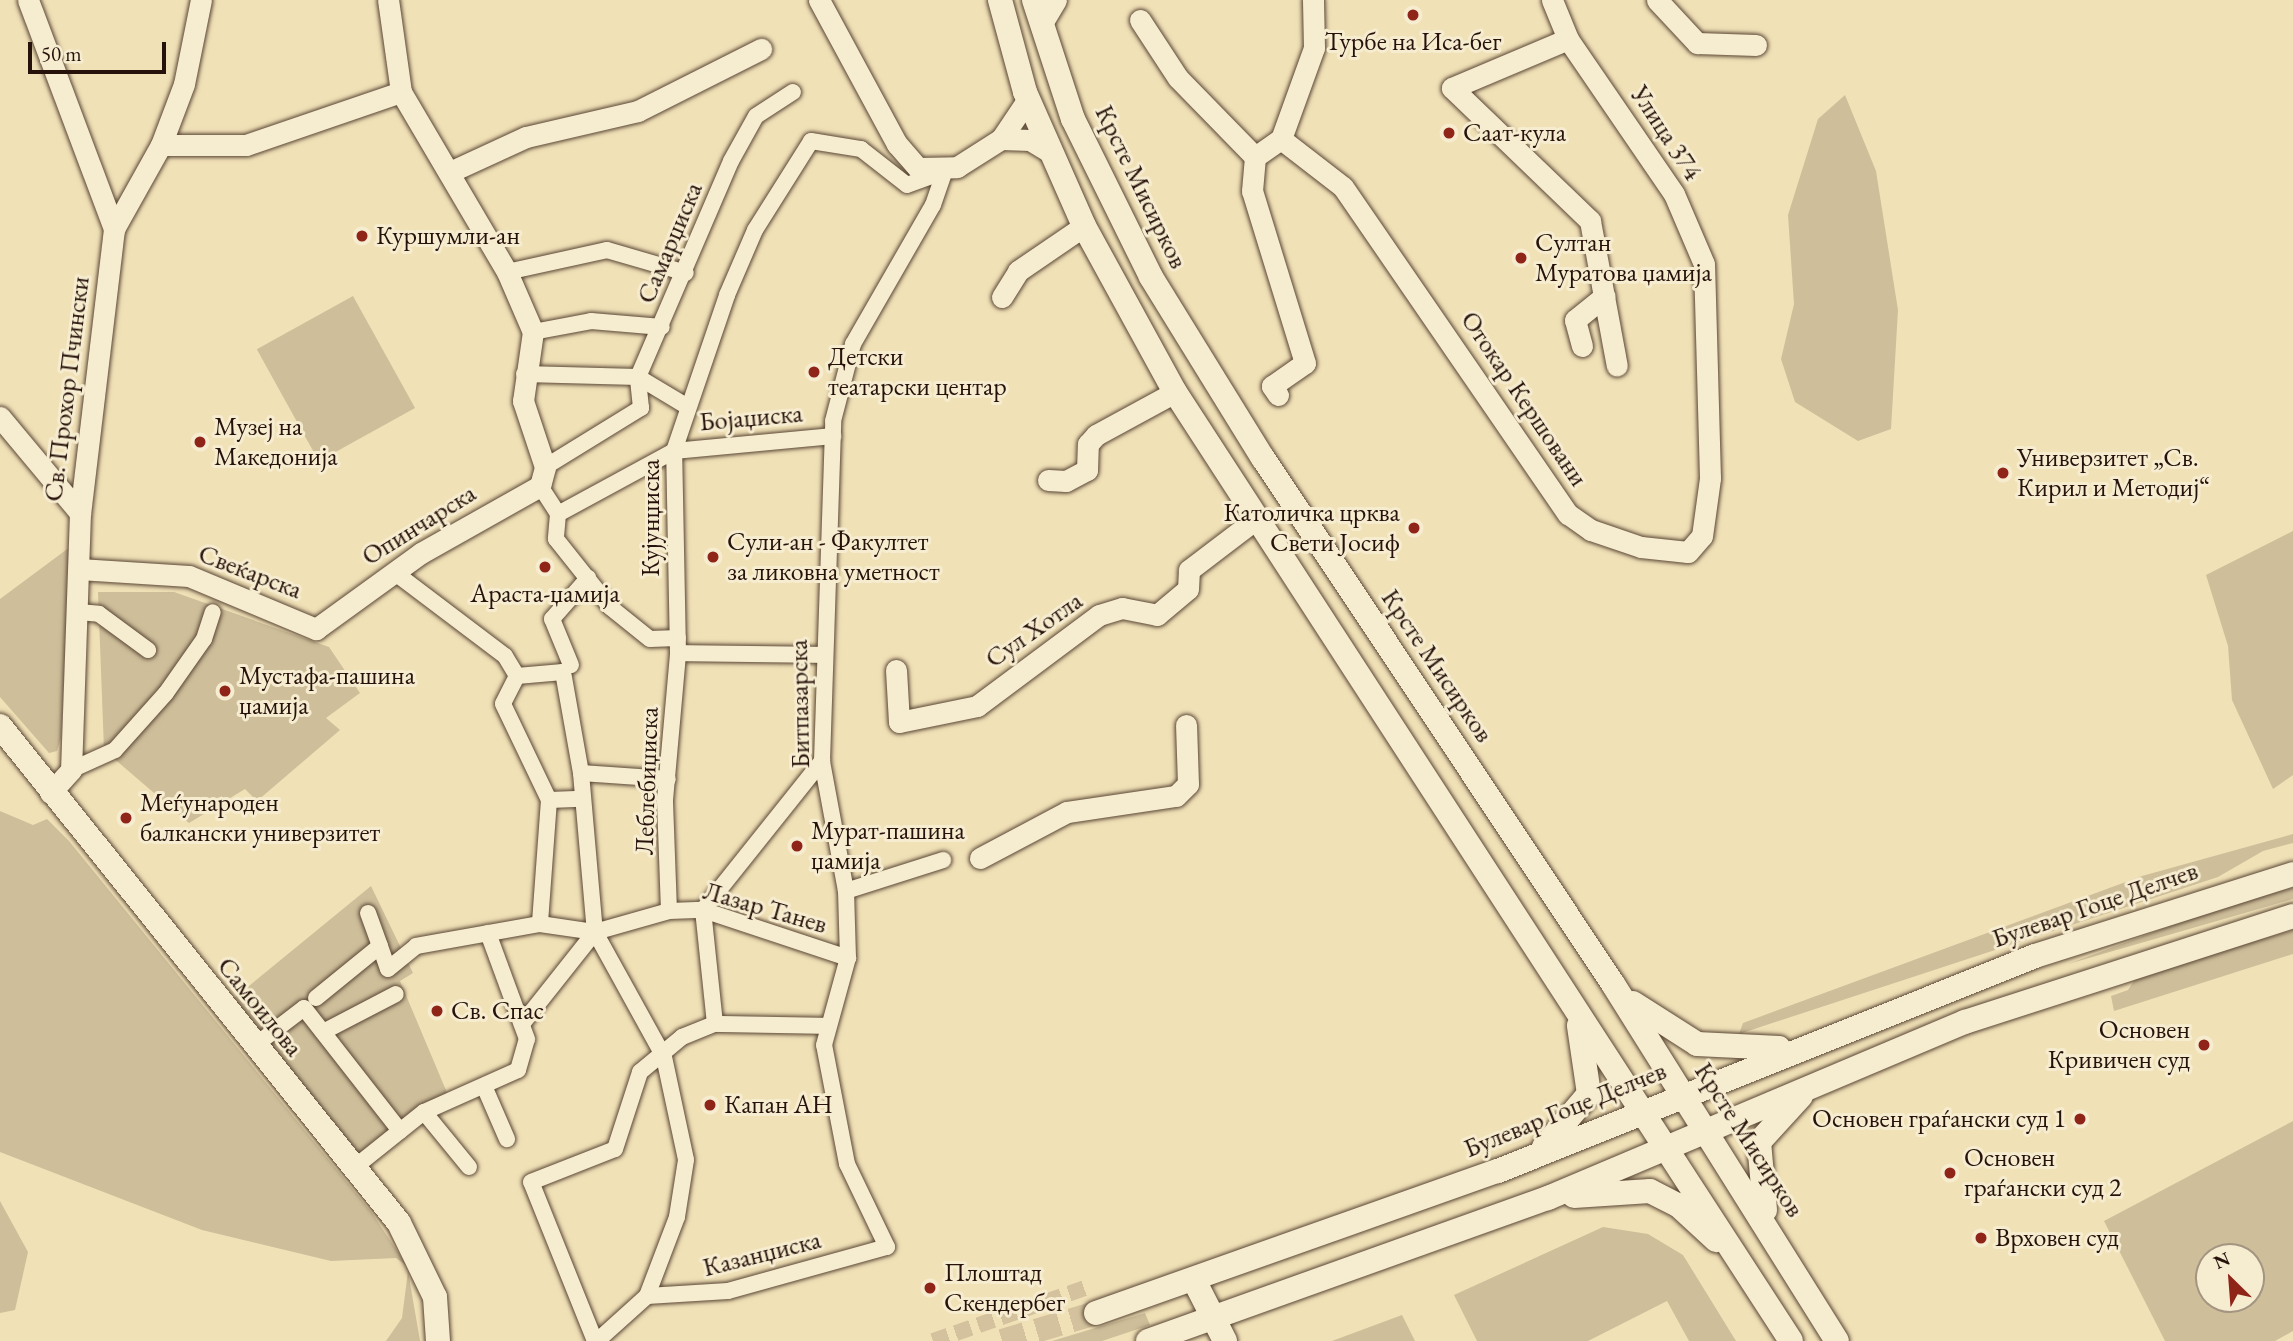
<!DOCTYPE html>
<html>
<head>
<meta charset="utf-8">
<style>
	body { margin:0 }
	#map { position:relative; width:2293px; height:1341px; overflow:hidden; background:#f1e1b7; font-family:"EB Garamond",serif }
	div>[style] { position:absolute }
	.green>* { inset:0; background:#cebe9a; transform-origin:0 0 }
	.pedestrian-tunnel>* { height:16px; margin-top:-8px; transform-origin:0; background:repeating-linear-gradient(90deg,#d3c29d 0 16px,transparent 0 24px) }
	.tertiary-tunnel>* { height:24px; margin-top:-12px; transform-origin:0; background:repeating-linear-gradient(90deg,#d3c29d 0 24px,transparent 0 36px) }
	.roads { filter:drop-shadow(0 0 2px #594635) drop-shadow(0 0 2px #594635) }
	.pedestrian>* { height:16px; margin:-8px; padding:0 8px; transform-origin:8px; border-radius:8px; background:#f6ecd0 }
	.minor>* { height:21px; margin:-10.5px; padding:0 10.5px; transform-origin:10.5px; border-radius:10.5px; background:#f6ecd0 }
	.tertiary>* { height:24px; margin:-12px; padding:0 12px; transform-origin:12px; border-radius:12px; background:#f6ecd0 }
	.dots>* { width:19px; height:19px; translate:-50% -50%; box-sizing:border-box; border:4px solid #f6ecd0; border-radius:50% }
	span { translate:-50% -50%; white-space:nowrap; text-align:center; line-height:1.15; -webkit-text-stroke:6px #f6ecd0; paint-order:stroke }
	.poi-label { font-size:26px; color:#26120a }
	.left { translate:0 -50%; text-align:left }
	.right { translate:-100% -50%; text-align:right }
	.street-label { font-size:26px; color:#26120a }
	.north { position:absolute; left:2195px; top:1243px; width:70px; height:70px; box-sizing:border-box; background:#f6ecd0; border:2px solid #a39581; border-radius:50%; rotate:335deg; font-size:19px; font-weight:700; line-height:28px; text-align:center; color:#26120a }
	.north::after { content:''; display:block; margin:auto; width:24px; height:32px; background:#8f2418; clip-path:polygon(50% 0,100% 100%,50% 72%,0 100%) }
	.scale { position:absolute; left:28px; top:42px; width:138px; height:32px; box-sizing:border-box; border:4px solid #26120a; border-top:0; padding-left:9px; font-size:21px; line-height:24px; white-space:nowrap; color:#26120a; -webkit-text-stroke:5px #f6ecd0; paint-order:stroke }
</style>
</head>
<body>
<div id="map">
	<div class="green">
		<i style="clip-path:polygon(1845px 95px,1876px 171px,1898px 310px,1891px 429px,1858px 441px,1795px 402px,1781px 359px,1794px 304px,1788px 215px,1818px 119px)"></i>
		<i style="left:353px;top:296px;width:128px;height:110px;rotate:61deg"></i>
		<i style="clip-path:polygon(2293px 531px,2293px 775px,2273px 789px,2232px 700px,2228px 646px,2206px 575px)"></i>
		<i style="clip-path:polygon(70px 547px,61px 738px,57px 751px,49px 753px,0 697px,0 599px)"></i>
		<i style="clip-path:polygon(98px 592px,174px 592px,329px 647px,360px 693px,326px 718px,340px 730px,257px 801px,245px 789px,189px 823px,104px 750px)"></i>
		<i style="clip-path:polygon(0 811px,33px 825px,47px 819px,69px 841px,372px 1213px,407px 1266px,396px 1258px,331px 1261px,202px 1230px,0 1152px)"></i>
		<i style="clip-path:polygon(2293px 834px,2293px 843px,2263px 851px,2218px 877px,1739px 1034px,1743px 1023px,2142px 876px)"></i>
		<i style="clip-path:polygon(371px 886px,413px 973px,400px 981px,448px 1095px,355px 1167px,222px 1008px)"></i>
		<i style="clip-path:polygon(2293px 888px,2293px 899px,2068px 964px,2227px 905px)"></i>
		<i style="clip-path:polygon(2293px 930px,2293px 954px,2114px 1011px,2111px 996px,2128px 990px,2137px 976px)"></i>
		<i style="clip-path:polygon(evenodd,2293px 1121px,2293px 1331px,2275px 1341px,2165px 1341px,2104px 1221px,2293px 1121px,2209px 1257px,2251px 1257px,2251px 1299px,2209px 1299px,2209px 1257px)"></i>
		<i style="clip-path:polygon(0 1201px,28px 1252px,15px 1310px,0 1313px)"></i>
		<i style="clip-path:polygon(1603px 1227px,1648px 1234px,1683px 1255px,1736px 1341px,1689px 1341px,1667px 1301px,1588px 1341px,1477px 1341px,1454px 1295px)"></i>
		<i style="clip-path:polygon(408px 1271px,420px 1341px,386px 1341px,402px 1318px)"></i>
		<i style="clip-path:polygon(1145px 1313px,1150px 1325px,1102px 1341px,1052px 1341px)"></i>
		<i style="clip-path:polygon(1402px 1315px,1415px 1341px,1332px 1341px)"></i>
	</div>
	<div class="pedestrian-tunnel">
		<i style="left:933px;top:1341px;width:164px;rotate:-19.2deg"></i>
	</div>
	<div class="tertiary-tunnel">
		<i style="left:1002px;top:1341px;width:98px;rotate:-16.6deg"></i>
	</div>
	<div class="roads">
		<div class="pedestrian">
			<i style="left:507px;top:272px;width:102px;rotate:-12.4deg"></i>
			<i style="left:607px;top:250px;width:82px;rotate:16.2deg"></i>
			<i style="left:533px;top:332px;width:59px;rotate:-10.7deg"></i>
			<i style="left:591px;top:321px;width:71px;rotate:4.8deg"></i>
			<i style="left:524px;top:374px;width:114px;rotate:1.5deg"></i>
			<i style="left:638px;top:377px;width:58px;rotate:31deg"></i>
			<i style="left:638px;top:377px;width:235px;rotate:-66.7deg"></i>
			<i style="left:731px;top:161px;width:51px;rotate:-60.9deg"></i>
			<i style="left:756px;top:116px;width:44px;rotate:-33deg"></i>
			<i style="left:545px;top:467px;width:113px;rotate:-31.6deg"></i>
			<i style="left:641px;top:408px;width:31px;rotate:-96deg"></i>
			<i style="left:540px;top:486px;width:33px;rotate:57deg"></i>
			<i style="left:558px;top:514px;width:25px;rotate:95deg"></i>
			<i style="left:556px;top:539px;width:87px;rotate:51.5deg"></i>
			<i style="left:610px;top:607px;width:51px;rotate:38.7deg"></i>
			<i style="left:650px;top:639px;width:28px;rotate:-2deg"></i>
			<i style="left:558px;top:514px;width:132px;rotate:-28.5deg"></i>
			<i style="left:674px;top:451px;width:160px;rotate:-5.4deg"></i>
			<i style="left:394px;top:572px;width:139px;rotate:37.1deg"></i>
			<i style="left:505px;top:656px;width:23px;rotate:59deg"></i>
			<i style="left:517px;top:676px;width:46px;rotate:-5deg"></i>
			<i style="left:563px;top:672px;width:103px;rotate:79.9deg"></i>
			<i style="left:581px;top:773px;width:160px;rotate:85deg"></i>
			<i style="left:595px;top:932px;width:143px;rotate:61.1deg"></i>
			<i style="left:664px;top:1057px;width:105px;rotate:77.9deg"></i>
			<i style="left:686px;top:1160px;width:58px;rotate:99deg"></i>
			<i style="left:677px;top:1217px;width:85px;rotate:110.8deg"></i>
			<i style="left:647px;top:1296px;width:67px;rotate:138deg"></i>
			<i style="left:78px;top:612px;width:21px;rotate:5deg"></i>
			<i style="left:99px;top:614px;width:61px;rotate:36.3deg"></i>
			<i style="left:678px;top:653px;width:144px;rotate:0.8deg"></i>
			<i style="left:571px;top:665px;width:50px;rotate:-112.4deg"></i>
			<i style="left:552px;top:619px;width:55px;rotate:-48.7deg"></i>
			<i style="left:517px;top:676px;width:31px;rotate:117deg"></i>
			<i style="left:503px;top:704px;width:106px;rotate:64.4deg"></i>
			<i style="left:549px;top:800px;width:124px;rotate:94.2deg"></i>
			<i style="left:71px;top:770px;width:48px;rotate:-24.4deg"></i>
			<i style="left:115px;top:750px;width:76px;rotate:-48.2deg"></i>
			<i style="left:166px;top:693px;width:66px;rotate:-54.9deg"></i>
			<i style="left:204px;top:639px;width:28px;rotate:-72deg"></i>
			<i style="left:581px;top:773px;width:87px;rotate:3.9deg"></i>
			<i style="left:549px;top:800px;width:33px;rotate:-2deg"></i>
			<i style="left:846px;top:891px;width:102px;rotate:-17.7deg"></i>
			<i style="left:669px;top:911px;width:111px;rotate:-92.1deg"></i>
			<i style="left:665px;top:800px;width:148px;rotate:-84.9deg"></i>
			<i style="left:678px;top:653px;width:202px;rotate:-91.1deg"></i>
			<i style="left:674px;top:451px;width:165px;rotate:-71.2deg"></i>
			<i style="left:727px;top:295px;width:71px;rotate:-66.7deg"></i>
			<i style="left:755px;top:230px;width:105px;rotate:-57.8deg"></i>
			<i style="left:811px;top:141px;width:51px;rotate:9.1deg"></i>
			<i style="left:861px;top:149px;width:58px;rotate:38deg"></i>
			<i style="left:907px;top:185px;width:38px;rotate:-20deg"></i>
			<i style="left:380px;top:946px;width:24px;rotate:71deg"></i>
			<i style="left:388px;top:969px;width:36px;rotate:-39deg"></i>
			<i style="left:416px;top:946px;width:126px;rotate:-10.1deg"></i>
			<i style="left:540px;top:924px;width:56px;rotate:8.3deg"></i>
			<i style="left:595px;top:932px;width:77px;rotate:-15.8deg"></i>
			<i style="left:669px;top:911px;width:34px;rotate:-2deg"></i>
			<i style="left:703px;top:910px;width:153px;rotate:18.3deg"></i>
			<i style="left:316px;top:998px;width:82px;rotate:-39.1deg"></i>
			<i style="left:380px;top:946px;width:35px;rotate:-110deg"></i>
			<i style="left:522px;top:1024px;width:117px;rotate:-51.6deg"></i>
			<i style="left:715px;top:1024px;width:115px;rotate:-96deg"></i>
			<i style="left:703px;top:910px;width:191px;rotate:-51.4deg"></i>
			<i style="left:323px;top:1032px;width:82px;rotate:-27.5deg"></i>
			<i style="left:253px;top:1047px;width:64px;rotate:-37.4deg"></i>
			<i style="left:304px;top:1008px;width:156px;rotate:52deg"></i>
			<i style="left:484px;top:1086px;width:58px;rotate:66.5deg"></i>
			<i style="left:424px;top:1112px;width:71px;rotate:50.7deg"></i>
			<i style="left:355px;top:1167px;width:88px;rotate:-38.6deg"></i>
			<i style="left:424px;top:1112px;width:103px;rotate:-24.1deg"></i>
			<i style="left:518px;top:1070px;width:32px;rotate:-74deg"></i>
			<i style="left:527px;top:1039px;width:113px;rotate:-110.2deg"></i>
			<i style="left:647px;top:1296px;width:81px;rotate:-3.5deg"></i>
			<i style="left:728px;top:1291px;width:165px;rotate:-15.5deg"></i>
			<i style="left:887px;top:1247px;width:92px;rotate:-115.7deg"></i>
			<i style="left:847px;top:1164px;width:121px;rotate:-100.9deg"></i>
			<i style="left:824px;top:1045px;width:90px;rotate:-74.6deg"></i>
			<i style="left:848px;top:958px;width:67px;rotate:-91.7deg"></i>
			<i style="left:846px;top:891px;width:132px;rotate:-100.5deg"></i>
			<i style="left:822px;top:761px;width:340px;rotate:-88.1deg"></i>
			<i style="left:833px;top:421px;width:80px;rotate:-75.4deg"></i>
			<i style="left:853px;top:344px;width:160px;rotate:-60.1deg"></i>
			<i style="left:933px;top:205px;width:36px;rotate:-71deg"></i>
			<i style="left:595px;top:1341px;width:171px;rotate:-111.9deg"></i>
			<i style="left:531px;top:1182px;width:90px;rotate:-21.4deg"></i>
			<i style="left:615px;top:1149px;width:81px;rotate:-72deg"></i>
			<i style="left:640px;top:1072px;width:55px;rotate:-39.8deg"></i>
			<i style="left:682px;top:1037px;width:35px;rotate:-22deg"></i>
			<i style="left:715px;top:1024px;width:111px;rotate:1deg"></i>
		</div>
		<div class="minor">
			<i style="left:28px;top:0;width:245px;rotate:69.4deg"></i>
			<i style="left:114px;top:229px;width:286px;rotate:96.8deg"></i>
			<i style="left:80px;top:513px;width:257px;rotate:92deg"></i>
			<i style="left:71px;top:770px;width:31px;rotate:132deg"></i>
			<i style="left:819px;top:0;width:164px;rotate:61.6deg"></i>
			<i style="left:897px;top:144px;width:32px;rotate:49deg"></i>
			<i style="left:918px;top:168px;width:39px;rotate:-1deg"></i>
			<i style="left:957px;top:167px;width:52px;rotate:-32.5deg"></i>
			<i style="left:1001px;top:139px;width:48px;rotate:-56deg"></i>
			<i style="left:1657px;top:0;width:59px;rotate:47.1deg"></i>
			<i style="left:1697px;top:43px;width:59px;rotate:1.9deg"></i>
			<i style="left:1140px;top:20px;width:69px;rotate:56.8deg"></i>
			<i style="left:1178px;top:78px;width:110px;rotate:45.7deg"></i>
			<i style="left:1041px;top:25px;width:29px;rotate:-59deg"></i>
			<i style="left:1568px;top:39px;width:126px;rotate:157.1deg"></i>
			<i style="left:1452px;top:88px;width:192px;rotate:43.9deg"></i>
			<i style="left:1590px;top:221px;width:147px;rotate:79.5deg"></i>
			<i style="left:1001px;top:139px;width:29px;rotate:2deg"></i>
			<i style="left:1030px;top:140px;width:26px;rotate:31deg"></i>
			<i style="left:1281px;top:139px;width:78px;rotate:37.7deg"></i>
			<i style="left:1343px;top:187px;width:397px;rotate:55.5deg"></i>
			<i style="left:1568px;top:514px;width:28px;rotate:35deg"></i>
			<i style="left:1591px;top:530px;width:53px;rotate:18.8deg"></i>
			<i style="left:1641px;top:547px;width:47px;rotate:6.1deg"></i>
			<i style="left:1688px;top:552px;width:21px;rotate:-49deg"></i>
			<i style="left:1702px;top:536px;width:59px;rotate:-82.1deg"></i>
			<i style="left:1710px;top:478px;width:214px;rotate:-91.6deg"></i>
			<i style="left:1704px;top:264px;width:76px;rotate:-113.2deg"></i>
			<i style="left:1674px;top:194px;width:188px;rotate:-124.4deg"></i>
			<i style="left:1568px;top:39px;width:42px;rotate:-112.3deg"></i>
			<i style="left:1281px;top:139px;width:97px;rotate:-70.1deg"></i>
			<i style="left:1314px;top:48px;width:48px;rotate:-91.2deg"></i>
			<i style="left:161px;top:145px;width:85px"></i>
			<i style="left:246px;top:145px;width:164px;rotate:-18.9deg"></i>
			<i style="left:452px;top:171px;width:81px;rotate:-24.7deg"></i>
			<i style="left:526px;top:137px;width:115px;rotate:-13.1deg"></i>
			<i style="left:638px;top:111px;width:138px;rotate:-26.8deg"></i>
			<i style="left:114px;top:229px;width:96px;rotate:-60.8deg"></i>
			<i style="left:161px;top:145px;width:65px;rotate:-69.3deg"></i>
			<i style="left:184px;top:84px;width:86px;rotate:-78.6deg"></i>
			<i style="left:1002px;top:297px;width:31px;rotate:-58deg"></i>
			<i style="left:1018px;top:271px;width:80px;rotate:-34.3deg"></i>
			<i style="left:1582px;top:346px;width:27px;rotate:-105deg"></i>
			<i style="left:1575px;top:320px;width:38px;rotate:-39deg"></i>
			<i style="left:1278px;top:395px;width:11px;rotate:-124deg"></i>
			<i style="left:1272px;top:386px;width:40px;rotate:-34.9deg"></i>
			<i style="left:1305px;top:363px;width:180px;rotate:-107.1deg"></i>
			<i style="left:1252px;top:191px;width:34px;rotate:-85deg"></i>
			<i style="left:1255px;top:157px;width:32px;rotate:-35deg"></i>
			<i style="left:0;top:417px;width:125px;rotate:50.2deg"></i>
			<i style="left:1048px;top:480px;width:18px;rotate:3deg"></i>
			<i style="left:1066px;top:481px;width:24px;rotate:-28deg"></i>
			<i style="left:1087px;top:470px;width:26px;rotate:-88deg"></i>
			<i style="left:1088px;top:444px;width:12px;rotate:-48deg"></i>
			<i style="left:1096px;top:435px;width:90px;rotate:-28.6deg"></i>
			<i style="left:79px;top:569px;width:110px;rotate:3.6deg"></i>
			<i style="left:189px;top:576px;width:138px;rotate:22.7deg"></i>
			<i style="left:316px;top:629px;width:130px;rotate:-35.9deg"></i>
			<i style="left:421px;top:553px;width:137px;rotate:-29.4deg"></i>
			<i style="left:540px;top:486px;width:20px;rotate:-75deg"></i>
			<i style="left:545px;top:467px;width:70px;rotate:-108.4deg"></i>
			<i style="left:523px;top:401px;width:70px;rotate:-81.8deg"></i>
			<i style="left:533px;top:332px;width:65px;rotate:-113.4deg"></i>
			<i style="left:507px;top:272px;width:209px;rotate:-120.5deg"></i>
			<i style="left:401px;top:92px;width:93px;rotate:-98deg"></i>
			<i style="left:896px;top:670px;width:52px;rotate:86.7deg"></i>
			<i style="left:899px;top:722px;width:80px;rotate:-11.6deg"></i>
			<i style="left:977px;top:706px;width:152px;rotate:-36.7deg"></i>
			<i style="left:1099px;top:615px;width:24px;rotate:-17deg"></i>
			<i style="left:1122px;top:608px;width:36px;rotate:11deg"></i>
			<i style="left:1157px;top:615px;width:40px;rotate:-40deg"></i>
			<i style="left:1188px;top:589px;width:19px;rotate:-87deg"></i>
			<i style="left:1189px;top:570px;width:84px;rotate:-37.3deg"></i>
			<i style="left:980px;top:858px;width:98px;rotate:-27.9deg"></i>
			<i style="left:1067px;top:812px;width:110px;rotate:-8.4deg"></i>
			<i style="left:1176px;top:796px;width:17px;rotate:-45deg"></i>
			<i style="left:1188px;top:784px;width:59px;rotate:-91.9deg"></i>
		</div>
		<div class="tertiary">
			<i style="left:1000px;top:0;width:95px;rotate:74.8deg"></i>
			<i style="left:1025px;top:92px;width:146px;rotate:66.2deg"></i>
			<i style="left:1084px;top:226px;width:189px;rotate:61.3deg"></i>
			<i style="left:1175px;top:392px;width:1131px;rotate:57.01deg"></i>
			<i style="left:1034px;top:0;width:125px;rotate:71.9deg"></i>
			<i style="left:1073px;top:119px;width:176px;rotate:63.7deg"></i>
			<i style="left:1151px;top:277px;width:213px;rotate:58.3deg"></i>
			<i style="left:1263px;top:458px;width:632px;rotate:56.36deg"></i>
			<i style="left:1613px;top:984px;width:421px;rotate:57.9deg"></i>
			<i style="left:0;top:726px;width:637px;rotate:51.24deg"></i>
			<i style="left:399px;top:1223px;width:82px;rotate:64.1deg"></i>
			<i style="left:435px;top:1297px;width:44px;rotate:86.1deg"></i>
			<i style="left:1633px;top:1003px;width:76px;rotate:32.6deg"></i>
			<i style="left:1697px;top:1044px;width:82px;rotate:2.8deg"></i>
			<i style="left:1544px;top:1147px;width:70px;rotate:-49.7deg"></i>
			<i style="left:1589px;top:1094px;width:69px;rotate:-98.4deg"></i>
			<i style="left:1574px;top:1196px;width:76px;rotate:-3.8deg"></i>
			<i style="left:1650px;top:1191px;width:31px;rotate:27deg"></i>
			<i style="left:1678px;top:1205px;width:52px;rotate:42.6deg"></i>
			<i style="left:1765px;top:1210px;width:68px;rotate:-95deg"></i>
			<i style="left:1759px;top:1142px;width:62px;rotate:-47.6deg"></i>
			<i style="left:1195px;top:1282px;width:66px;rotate:63deg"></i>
			<i style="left:1096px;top:1313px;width:426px;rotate:-19.5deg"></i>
			<i style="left:1498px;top:1171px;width:578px;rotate:-21.82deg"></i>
			<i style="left:2035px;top:956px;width:271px;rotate:-17.6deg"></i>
			<i style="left:1148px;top:1341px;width:425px;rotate:-19.7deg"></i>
			<i style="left:1548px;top:1198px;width:453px;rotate:-22.9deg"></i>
			<i style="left:1965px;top:1022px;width:345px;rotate:-17.9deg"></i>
		</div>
	</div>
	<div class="dots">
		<i style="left:1413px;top:15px;background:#8f2418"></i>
		<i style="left:1449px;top:133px;background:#8f2418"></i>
		<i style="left:362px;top:236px;background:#8f2418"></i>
		<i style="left:1521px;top:258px;background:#8f2418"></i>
		<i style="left:814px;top:372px;background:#8f2418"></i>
		<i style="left:200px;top:442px;background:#8f2418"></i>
		<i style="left:2003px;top:473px;background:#8f2418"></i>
		<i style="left:1414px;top:528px;background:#8f2418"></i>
		<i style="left:713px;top:557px;background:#8f2418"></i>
		<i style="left:545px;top:567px;background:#8f2418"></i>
		<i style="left:225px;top:691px;background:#8f2418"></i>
		<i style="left:126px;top:818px;background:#8f2418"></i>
		<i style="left:797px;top:846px;background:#8f2418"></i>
		<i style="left:437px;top:1011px;background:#8f2418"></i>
		<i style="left:2204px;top:1045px;background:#8f2418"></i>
		<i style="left:710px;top:1105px;background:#8f2418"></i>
		<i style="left:2080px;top:1119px;background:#8f2418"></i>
		<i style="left:1950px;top:1173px;background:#8f2418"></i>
		<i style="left:1981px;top:1238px;background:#8f2418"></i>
		<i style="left:930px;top:1288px;background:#8f2418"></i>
	</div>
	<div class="poi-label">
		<span style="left:1413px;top:42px">Турбе на Иса-бег</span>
		<span class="left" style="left:1463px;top:133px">Саат-кула</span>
		<span class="left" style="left:376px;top:236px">Куршумли-ан</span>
		<span class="left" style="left:1535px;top:258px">Султан<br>Муратова џамија</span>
		<span class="left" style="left:828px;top:372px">Детски<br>театарски центар</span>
		<span class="left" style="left:214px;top:442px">Музеј на<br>Македонија</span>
		<span class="left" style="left:2017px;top:473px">Универзитет „Св.<br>Кирил и Методиј“</span>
		<span class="right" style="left:1400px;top:528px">Католичка црква<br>Свети Јосиф</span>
		<span class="left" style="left:727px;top:557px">Сули-ан - Факултет<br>за ликовна уметност</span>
		<span style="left:545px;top:594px">Араста-џамија</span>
		<span class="left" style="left:239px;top:691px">Мустафа-пашина<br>џамија</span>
		<span class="left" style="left:140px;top:818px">Меѓународен<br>балкански универзитет</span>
		<span class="left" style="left:811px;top:846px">Мурат-пашина<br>џамија</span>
		<span class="left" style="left:451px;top:1011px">Св. Спас</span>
		<span class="right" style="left:2190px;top:1045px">Основен<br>Кривичен суд</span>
		<span class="left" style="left:724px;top:1105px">Капан АН</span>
		<span class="right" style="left:2066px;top:1119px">Основен граѓански суд 1</span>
		<span class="left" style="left:1964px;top:1173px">Основен<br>граѓански суд 2</span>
		<span class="left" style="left:1995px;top:1238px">Врховен суд</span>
		<span class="left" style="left:944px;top:1288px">Плоштад<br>Скендербег</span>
	</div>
	<div class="street-label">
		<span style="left:1666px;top:133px;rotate:57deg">Улица 374</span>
		<span style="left:1141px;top:187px;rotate:64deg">Крсте Мисирков</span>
		<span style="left:670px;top:243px;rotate:-67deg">Самарџиска</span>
		<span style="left:67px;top:389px;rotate:-83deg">Св. Прохор Пчински</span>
		<span style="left:1524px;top:399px;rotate:56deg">Отокар Кершовани</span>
		<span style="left:751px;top:418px;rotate:-5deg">Бојаџиска</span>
		<span style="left:651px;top:518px;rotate:-90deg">Кујунџиска</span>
		<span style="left:419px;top:525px;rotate:-32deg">Опинчарска</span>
		<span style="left:250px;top:572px;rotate:21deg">Свеќарска</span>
		<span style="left:1034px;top:630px;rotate:-35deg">Сул Хотла</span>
		<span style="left:1437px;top:666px;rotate:56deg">Крсте Мисирков</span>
		<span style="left:800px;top:704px;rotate:-91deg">Битпазарска</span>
		<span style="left:647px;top:781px;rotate:-88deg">Леблебиџиска</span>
		<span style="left:2095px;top:905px;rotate:-19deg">Булевар Гоце Делчев</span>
		<span style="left:765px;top:908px;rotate:16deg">Лазар Танев</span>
		<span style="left:260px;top:1007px;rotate:51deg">Самоилова</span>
		<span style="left:1565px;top:1110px;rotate:-22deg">Булевар Гоце Делчев</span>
		<span style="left:1749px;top:1140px;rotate:57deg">Крсте Мисирков</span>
		<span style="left:762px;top:1254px;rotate:-14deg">Казанџиска</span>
	</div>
	<div class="north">N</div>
	<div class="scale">50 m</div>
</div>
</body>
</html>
